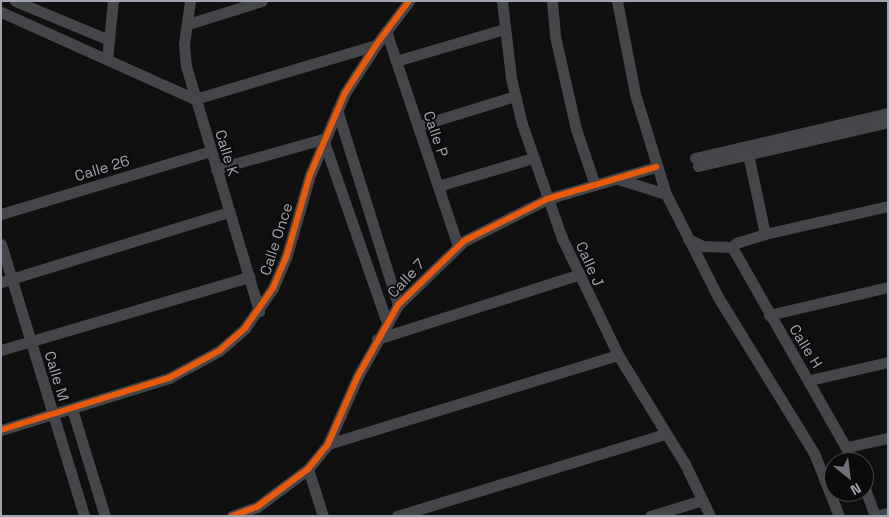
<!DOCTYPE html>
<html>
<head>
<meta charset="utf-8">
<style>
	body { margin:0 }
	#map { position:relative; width:889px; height:517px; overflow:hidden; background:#101010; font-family:"Space Grotesk",sans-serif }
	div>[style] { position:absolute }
	.minor>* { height:11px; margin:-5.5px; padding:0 5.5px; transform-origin:5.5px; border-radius:5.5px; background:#454649 }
	.cycleway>* { height:6px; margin:-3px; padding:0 3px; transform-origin:3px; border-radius:3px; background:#e8590c }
	span { translate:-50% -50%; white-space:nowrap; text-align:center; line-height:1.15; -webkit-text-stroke:4px #0b0b0c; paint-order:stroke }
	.street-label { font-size:15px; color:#a1a5b1 }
	.frame { position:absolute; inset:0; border:2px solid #a1a5b1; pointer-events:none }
	.north { position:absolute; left:824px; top:452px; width:50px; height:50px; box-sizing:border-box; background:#0b0b0c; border:1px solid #47494e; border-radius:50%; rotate:151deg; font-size:14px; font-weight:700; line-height:20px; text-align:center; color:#a1a5b1 }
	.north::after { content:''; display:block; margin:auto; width:18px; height:22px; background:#6e7179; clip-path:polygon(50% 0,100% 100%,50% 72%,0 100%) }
</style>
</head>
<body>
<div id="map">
	<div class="minor">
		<i style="left:15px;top:1px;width:102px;rotate:22.5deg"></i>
		<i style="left:190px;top:1px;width:43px;rotate:97.9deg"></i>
		<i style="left:184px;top:44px;width:22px;rotate:85deg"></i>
		<i style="left:186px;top:66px;width:256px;rotate:73.4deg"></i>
		<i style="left:502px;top:1px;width:78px;rotate:83.3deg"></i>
		<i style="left:511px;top:78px;width:47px;rotate:76.6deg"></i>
		<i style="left:522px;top:124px;width:121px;rotate:70.7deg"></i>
		<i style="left:562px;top:238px;width:130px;rotate:64.4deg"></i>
		<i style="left:618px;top:355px;width:128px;rotate:58.4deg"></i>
		<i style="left:685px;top:464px;width:58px;rotate:64.3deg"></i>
		<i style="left:552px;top:1px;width:35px;rotate:85deg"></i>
		<i style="left:555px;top:36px;width:95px;rotate:77.3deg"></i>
		<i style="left:576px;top:129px;width:59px;rotate:71.3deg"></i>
		<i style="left:617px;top:1px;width:95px;rotate:79deg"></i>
		<i style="left:635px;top:94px;width:105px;rotate:72.8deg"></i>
		<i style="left:666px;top:194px;width:115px;rotate:63.2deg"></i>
		<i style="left:718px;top:297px;width:183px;rotate:58.4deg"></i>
		<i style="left:814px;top:453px;width:68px;rotate:68.4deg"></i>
		<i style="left:1px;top:12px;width:213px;rotate:24.2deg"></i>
		<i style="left:195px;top:99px;width:189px;rotate:-16.6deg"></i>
		<i style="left:188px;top:24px;width:77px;rotate:-17.3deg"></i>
		<i style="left:386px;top:31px;width:227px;rotate:71.5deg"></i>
		<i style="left:107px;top:59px;width:58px;rotate:-84.1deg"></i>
		<i style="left:396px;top:61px;width:113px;rotate:-16.5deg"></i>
		<i style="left:337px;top:110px;width:204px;rotate:72.6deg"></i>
		<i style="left:418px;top:126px;width:102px;rotate:-17.2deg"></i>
		<i style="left:748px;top:154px;width:82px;rotate:78deg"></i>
		<i style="left:695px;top:158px;width:198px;rotate:-13.1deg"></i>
		<i style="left:698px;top:166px;width:195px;rotate:-13deg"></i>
		<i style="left:216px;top:169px;width:111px;rotate:-15.7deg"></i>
		<i style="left:323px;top:139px;width:195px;rotate:70.8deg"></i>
		<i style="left:618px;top:179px;width:50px;rotate:17.4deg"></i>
		<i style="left:438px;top:186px;width:99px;rotate:-16.4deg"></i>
		<i style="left:1px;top:214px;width:219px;rotate:-16.7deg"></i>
		<i style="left:688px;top:239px;width:17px;rotate:25deg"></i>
		<i style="left:703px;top:246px;width:29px;rotate:2deg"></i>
		<i style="left:1px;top:244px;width:284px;rotate:73deg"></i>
		<i style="left:732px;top:247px;width:247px;rotate:60.4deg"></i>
		<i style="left:732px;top:247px;width:6px;rotate:-45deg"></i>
		<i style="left:736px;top:243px;width:30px;rotate:-17deg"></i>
		<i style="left:765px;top:234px;width:126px;rotate:-12.8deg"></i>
		<i style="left:1px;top:282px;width:239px;rotate:-17.1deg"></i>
		<i style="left:769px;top:315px;width:122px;rotate:-13.2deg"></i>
		<i style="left:377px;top:339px;width:211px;rotate:-17.7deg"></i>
		<i style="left:1px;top:350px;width:259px;rotate:-16.4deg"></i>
		<i style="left:810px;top:380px;width:80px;rotate:-13deg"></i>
		<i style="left:72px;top:409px;width:112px;rotate:72.9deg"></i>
		<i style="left:1px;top:430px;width:176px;rotate:-17.2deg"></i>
		<i style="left:169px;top:378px;width:57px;rotate:-28.4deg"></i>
		<i style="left:219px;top:351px;width:35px;rotate:-41deg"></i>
		<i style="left:245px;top:328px;width:49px;rotate:-55deg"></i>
		<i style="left:273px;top:288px;width:33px;rotate:-67deg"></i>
		<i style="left:286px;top:258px;width:86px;rotate:-73.9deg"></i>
		<i style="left:310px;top:175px;width:89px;rotate:-66.9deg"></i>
		<i style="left:345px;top:93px;width:57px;rotate:-57.1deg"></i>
		<i style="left:376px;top:45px;width:55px;rotate:-53.1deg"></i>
		<i style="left:328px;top:444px;width:303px;rotate:-17.1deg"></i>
		<i style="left:847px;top:447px;width:42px;rotate:-12.4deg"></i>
		<i style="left:308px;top:469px;width:49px;rotate:72.3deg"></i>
		<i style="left:864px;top:486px;width:32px;rotate:70deg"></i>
		<i style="left:232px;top:516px;width:27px;rotate:-20deg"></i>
		<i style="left:257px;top:507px;width:64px;rotate:-36.7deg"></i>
		<i style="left:308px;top:469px;width:32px;rotate:-51deg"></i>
		<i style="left:328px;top:444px;width:74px;rotate:-66.2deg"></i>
		<i style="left:358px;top:376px;width:81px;rotate:-60.6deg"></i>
		<i style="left:398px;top:305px;width:92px;rotate:-44.1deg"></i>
		<i style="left:464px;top:241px;width:93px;rotate:-26.8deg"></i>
		<i style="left:547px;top:199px;width:114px;rotate:-16.4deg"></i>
		<i style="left:397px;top:516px;width:281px;rotate:-17deg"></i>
		<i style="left:650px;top:516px;width:55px;rotate:-16.8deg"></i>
		<i style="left:875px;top:516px;width:13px;rotate:-13deg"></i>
	</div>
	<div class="cycleway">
		<i style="left:1px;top:430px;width:176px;rotate:-17.2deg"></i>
		<i style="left:169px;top:378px;width:57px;rotate:-28.4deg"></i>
		<i style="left:219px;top:351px;width:35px;rotate:-41deg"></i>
		<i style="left:245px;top:328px;width:49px;rotate:-55deg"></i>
		<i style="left:273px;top:288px;width:33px;rotate:-67deg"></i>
		<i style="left:286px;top:258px;width:86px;rotate:-73.9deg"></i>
		<i style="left:310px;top:175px;width:89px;rotate:-66.9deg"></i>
		<i style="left:345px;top:93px;width:57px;rotate:-57.1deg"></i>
		<i style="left:376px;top:45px;width:55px;rotate:-53.1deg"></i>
		<i style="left:232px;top:516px;width:27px;rotate:-20deg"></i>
		<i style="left:257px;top:507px;width:64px;rotate:-36.7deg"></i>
		<i style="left:308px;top:469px;width:32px;rotate:-51deg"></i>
		<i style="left:328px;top:444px;width:74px;rotate:-66.2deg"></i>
		<i style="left:358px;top:376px;width:81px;rotate:-60.6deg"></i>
		<i style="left:398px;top:305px;width:92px;rotate:-44.1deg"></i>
		<i style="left:464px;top:241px;width:93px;rotate:-26.8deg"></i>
		<i style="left:547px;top:199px;width:114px;rotate:-16.4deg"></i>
	</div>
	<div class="street-label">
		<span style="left:436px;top:134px;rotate:71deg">Calle P</span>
		<span style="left:227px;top:153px;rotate:73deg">Calle K</span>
		<span style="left:102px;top:168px;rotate:-17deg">Calle 26</span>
		<span style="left:276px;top:239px;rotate:-72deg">Calle Once</span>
		<span style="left:590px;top:264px;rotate:66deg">Calle J</span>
		<span style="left:406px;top:278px;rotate:-47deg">Calle 7</span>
		<span style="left:806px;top:346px;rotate:58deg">Calle H</span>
		<span style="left:57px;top:376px;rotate:73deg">Calle M</span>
	</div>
	<div class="frame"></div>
	<div class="north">N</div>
</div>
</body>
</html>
